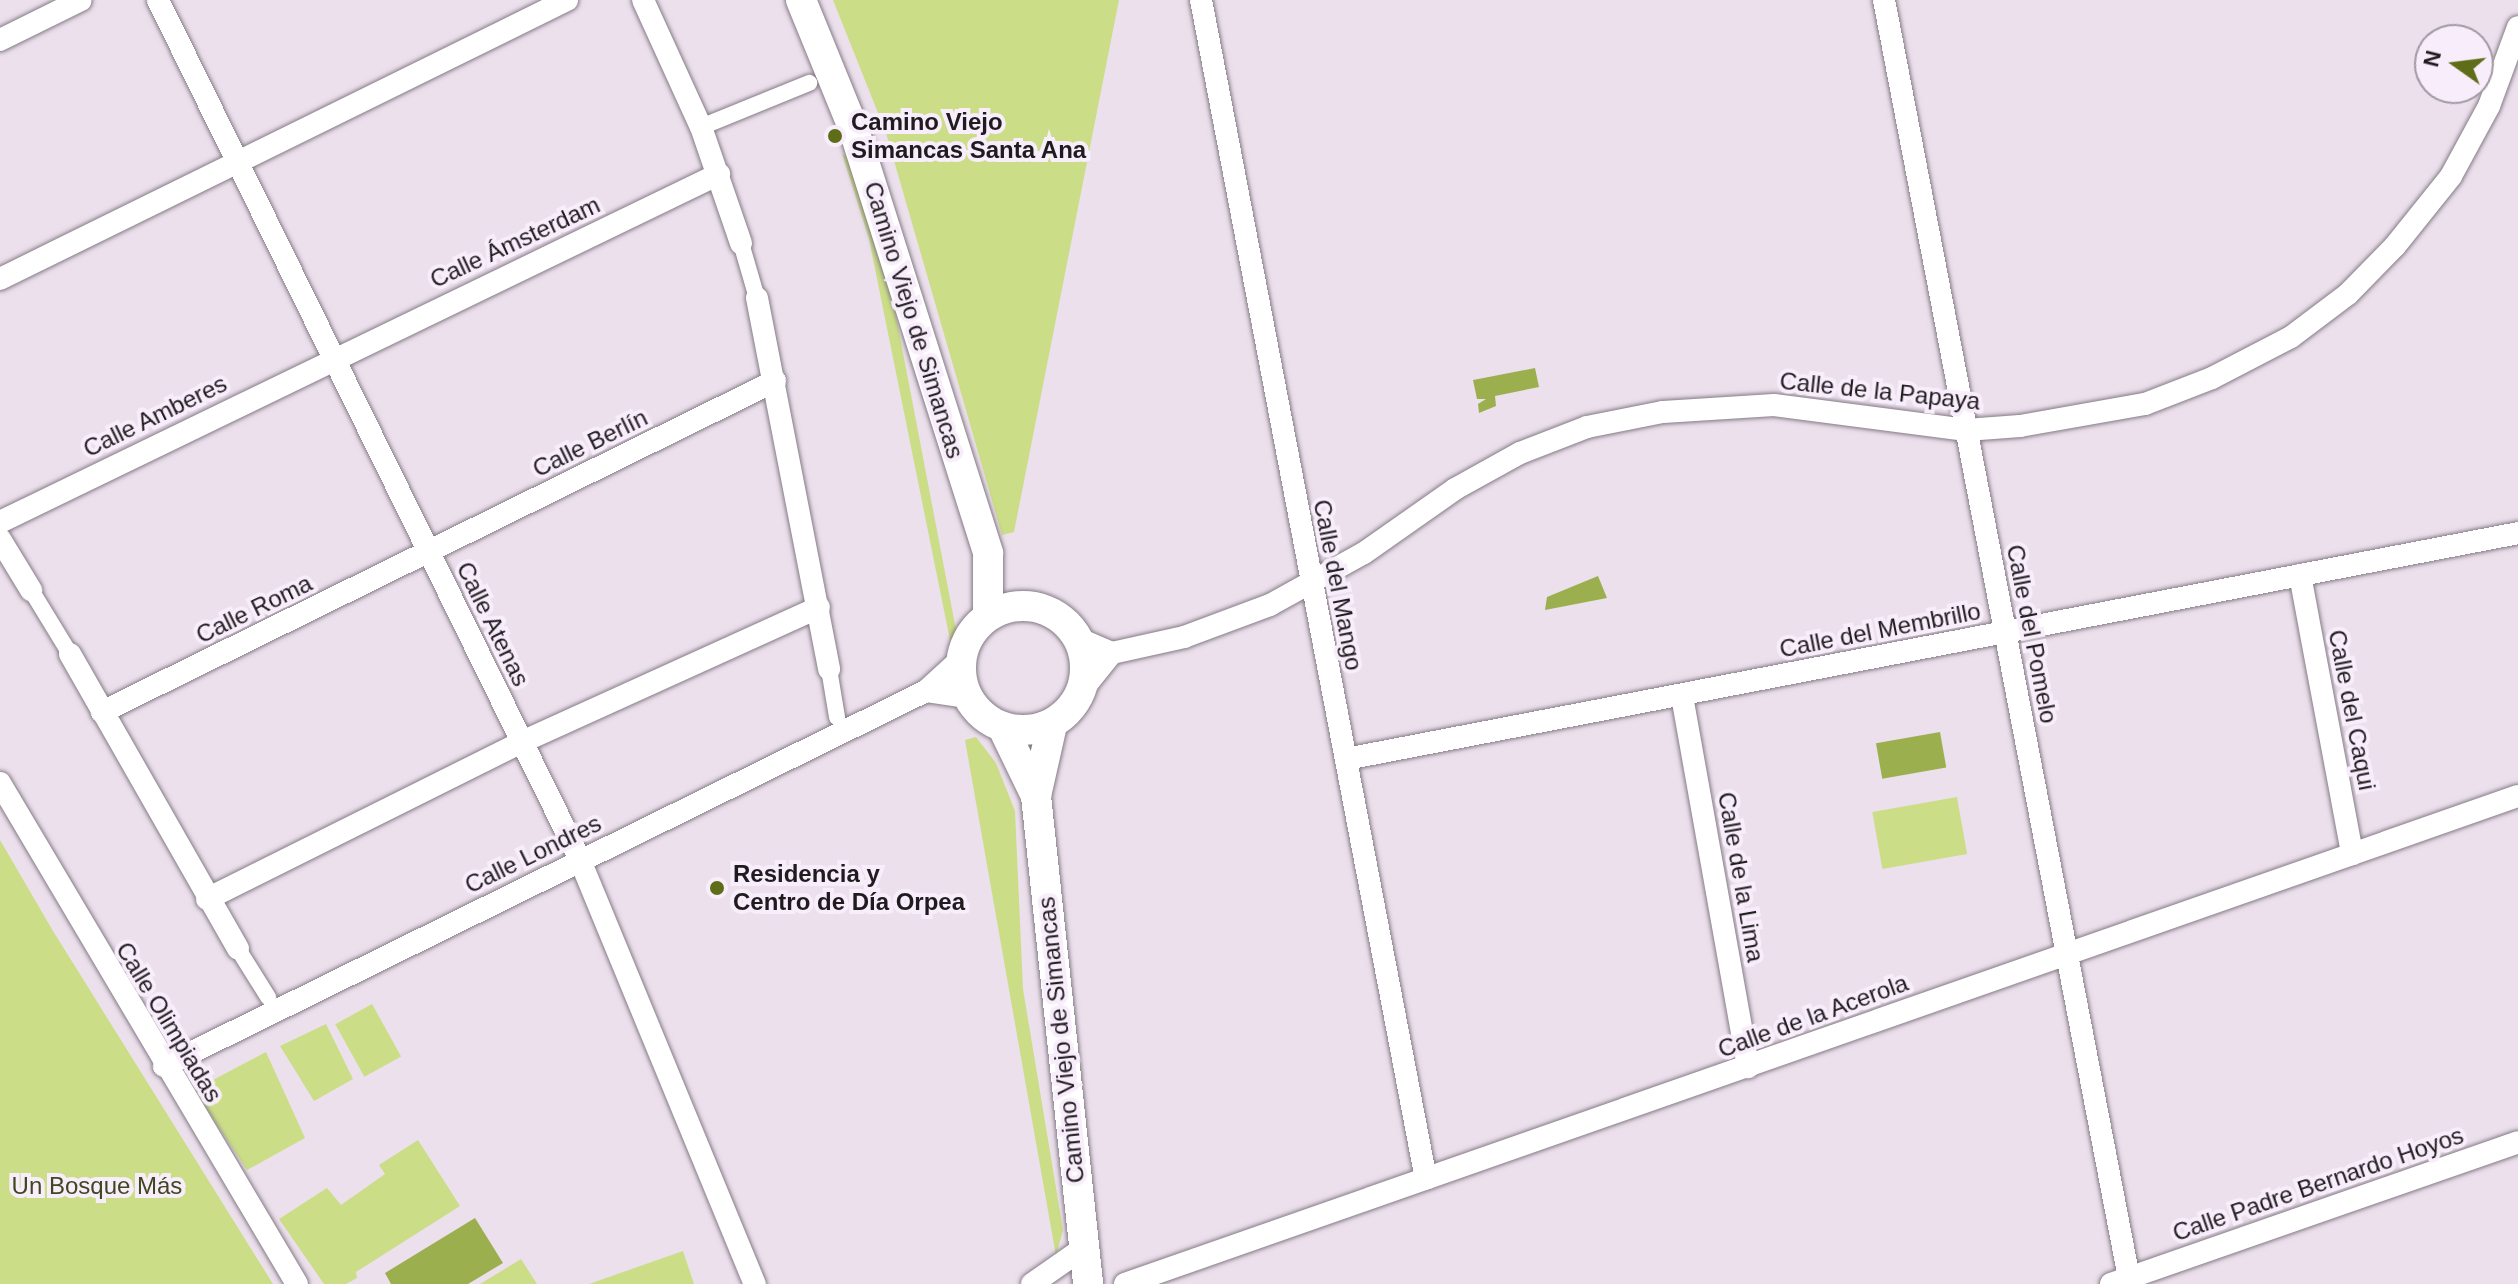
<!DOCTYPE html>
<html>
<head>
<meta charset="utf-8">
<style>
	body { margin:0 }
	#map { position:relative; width:2518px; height:1284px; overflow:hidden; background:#ebe0ec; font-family:Helvetica,sans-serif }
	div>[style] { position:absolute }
	.green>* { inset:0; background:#cbde87; transform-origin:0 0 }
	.water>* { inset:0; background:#9caf4f; transform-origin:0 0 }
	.roads { filter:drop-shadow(0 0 2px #857b86) drop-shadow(0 0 2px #857b86) }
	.pedestrian>* { height:16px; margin:-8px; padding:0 8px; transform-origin:8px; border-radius:8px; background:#fff }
	.minor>* { height:22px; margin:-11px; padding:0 11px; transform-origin:11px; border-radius:11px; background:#fff }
	.secondary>* { height:30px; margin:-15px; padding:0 15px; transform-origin:15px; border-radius:15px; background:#fff }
	.secondary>.ring { margin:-15px; padding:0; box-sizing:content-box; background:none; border:30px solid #fff; border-radius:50% }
	.dots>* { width:22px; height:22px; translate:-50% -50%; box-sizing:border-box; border:4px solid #f8edfa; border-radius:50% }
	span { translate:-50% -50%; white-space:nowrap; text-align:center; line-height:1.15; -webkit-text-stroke:8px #f8edfa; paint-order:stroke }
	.poi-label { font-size:24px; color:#1f1b1f; font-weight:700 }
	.left { translate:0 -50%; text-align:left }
	.street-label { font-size:24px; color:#1f1b1f }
	.park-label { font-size:24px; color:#3f471f }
	.north { position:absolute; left:2414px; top:24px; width:80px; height:80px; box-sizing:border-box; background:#f8edfa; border:2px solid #a199a2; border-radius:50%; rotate:284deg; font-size:22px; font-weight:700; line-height:32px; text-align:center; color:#1f1b1f }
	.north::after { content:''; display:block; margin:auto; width:28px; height:36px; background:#5f6d18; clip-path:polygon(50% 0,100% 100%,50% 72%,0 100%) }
</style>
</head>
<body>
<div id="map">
	<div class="green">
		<i style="clip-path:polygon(833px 0,1119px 0,1014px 532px,1002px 535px,886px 133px)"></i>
		<i style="clip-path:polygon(842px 154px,856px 161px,895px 311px,957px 635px,950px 640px,869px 239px)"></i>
		<i style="clip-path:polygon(976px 737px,996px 763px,1015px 811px,1023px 989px,1063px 1230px,1056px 1256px,965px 740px)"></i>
		<i style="left:1957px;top:797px;width:58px;height:86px;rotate:80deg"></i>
		<i style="clip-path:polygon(0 840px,53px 931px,273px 1284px,0 1284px)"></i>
		<i style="left:372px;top:1004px;width:60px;height:42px;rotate:61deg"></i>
		<i style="clip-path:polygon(326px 1024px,353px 1079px,314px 1101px,280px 1046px)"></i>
		<i style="clip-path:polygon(266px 1052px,305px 1138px,247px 1170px,194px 1090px)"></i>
		<i style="clip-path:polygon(418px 1140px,460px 1206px,356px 1272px,357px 1278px,346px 1284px,324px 1284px,279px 1219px,327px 1188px,341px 1205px,385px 1174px,379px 1165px)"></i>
		<i style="clip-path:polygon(683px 1251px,694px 1284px,589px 1284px)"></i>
		<i style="clip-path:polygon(521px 1259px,537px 1284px,480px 1284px)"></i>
	</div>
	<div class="water">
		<i style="clip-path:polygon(1535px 368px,1539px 387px,1495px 396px,1496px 406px,1479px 413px,1478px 404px,1486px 399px,1477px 399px,1473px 380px)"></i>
		<i style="clip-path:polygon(1598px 576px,1607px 598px,1545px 610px,1547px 597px)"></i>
		<i style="left:1940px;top:732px;width:36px;height:65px;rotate:80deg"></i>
		<i style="clip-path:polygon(475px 1218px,503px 1263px,468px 1284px,391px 1284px,385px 1273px)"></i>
	</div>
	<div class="roads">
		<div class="pedestrian">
			<i style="left:701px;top:127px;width:117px;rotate:-22.2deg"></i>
			<i style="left:741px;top:243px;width:57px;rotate:73.8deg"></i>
			<i style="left:31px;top:590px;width:75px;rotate:58.6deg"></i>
			<i style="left:829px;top:669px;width:49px;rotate:80.5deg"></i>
			<i style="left:238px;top:949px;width:57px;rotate:58deg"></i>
		</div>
		<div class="minor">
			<i style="left:158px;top:0;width:958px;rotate:63.86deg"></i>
			<i style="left:580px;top:860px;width:459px;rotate:67.6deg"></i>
			<i style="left:643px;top:0;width:140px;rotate:65.5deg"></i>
			<i style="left:701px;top:127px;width:123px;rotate:71deg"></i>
			<i style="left:1201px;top:0;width:1200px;rotate:79.2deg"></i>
			<i style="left:1884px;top:0;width:1301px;rotate:79.15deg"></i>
			<i style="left:0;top:40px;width:90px;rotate:-26.3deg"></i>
			<i style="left:0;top:279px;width:632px;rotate:-26.2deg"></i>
			<i style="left:757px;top:298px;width:378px;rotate:79deg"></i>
			<i style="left:0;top:522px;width:799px;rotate:-25.83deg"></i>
			<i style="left:0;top:539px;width:60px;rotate:58.7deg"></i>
			<i style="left:2300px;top:575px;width:284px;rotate:79.4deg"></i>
			<i style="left:1079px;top:639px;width:36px;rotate:23deg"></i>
			<i style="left:1112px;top:653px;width:74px;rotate:-12.5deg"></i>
			<i style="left:1184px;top:637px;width:92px;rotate:-20.4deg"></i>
			<i style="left:1270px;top:605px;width:107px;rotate:-29deg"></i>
			<i style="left:1364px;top:553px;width:111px;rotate:-35.1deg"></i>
			<i style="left:1455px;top:489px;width:74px;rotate:-29deg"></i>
			<i style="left:1520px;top:453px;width:72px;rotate:-21.2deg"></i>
			<i style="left:1587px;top:427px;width:77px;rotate:-11.2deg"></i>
			<i style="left:1663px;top:412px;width:111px;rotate:-3.6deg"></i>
			<i style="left:1774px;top:405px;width:194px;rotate:7.4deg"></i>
			<i style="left:1966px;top:430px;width:54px;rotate:-4.2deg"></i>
			<i style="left:2020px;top:426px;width:127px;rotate:-10deg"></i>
			<i style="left:2145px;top:404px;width:72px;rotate:-21.2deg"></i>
			<i style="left:2212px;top:378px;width:89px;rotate:-27.4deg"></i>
			<i style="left:2291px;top:337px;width:71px;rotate:-37deg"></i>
			<i style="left:2348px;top:294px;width:67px;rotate:-45.6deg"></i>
			<i style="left:2395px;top:246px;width:90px;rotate:-51.3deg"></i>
			<i style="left:2451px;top:176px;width:80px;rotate:-61.5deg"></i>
			<i style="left:2489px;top:106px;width:84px;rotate:-69.8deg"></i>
			<i style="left:70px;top:654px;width:339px;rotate:60.3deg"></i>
			<i style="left:1082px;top:690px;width:48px;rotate:-51deg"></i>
			<i style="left:926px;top:691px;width:41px;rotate:8.3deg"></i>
			<i style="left:1682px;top:696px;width:377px;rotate:79.9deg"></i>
			<i style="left:102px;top:712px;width:750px;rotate:-26.19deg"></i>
			<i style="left:1346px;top:759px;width:1194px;rotate:-10.91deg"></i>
			<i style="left:0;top:783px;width:582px;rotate:59.34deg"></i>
			<i style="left:207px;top:899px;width:352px;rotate:-26.5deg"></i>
			<i style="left:522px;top:742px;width:326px;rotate:-24.4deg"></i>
			<i style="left:164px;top:1066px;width:849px;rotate:-26.2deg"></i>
			<i style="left:926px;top:691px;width:47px;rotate:-42.4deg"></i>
			<i style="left:1032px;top:1284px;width:61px;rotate:-35deg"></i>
			<i style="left:1125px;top:1284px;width:1476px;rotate:-19.31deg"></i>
			<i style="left:2111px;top:1284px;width:431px;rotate:-19.2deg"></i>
		</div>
		<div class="secondary">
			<i style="left:801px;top:0;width:140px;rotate:67.8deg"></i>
			<i style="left:854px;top:130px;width:444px;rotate:72.4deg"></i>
			<i style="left:988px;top:553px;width:63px;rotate:90deg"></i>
			<i class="ring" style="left:961px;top:606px;width:94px;height:94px"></i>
			<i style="left:1052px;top:725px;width:73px;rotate:102.7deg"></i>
			<i style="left:1036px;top:796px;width:491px;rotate:83.9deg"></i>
			<i style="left:1003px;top:728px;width:76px;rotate:64.1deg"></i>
		</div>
	</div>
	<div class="dots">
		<i style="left:835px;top:136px;background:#5f6d18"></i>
		<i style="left:717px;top:888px;background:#5f6d18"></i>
	</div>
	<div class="poi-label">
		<span class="left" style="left:851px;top:136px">Camino Viejo<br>Simancas Santa Ana</span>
		<span class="left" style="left:733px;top:888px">Residencia y<br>Centro de Día Orpea</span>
	</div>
	<div class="street-label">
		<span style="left:515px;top:242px;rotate:-25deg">Calle Ámsterdam</span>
		<span style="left:914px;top:320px;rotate:73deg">Camino Viejo de Simancas</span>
		<span style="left:1880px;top:391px;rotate:6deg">Calle de la Papaya</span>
		<span style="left:155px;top:416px;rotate:-26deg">Calle Amberes</span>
		<span style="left:590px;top:443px;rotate:-26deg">Calle Berlín</span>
		<span style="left:1338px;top:585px;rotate:79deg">Calle del Mango</span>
		<span style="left:254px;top:609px;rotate:-26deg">Calle Roma</span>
		<span style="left:493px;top:624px;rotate:64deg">Calle Atenas</span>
		<span style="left:1880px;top:630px;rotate:-11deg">Calle del Membrillo</span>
		<span style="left:2032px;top:634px;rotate:79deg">Calle del Pomelo</span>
		<span style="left:2352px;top:710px;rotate:79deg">Calle del Caqui</span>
		<span style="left:533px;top:854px;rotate:-26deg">Calle Londres</span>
		<span style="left:1741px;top:877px;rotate:80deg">Calle de la Lima</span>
		<span style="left:1813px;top:1016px;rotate:-20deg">Calle de la Acerola</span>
		<span style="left:169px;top:1022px;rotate:59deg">Calle Olimpiadas</span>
		<span style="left:1061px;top:1040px;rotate:-96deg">Camino Viejo de Simancas</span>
		<span style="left:2318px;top:1184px;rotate:-19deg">Calle Padre Bernardo Hoyos</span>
	</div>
	<div class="park-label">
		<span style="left:97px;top:1186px">Un Bosque Más</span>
	</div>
	<div class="north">N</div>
</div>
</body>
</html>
